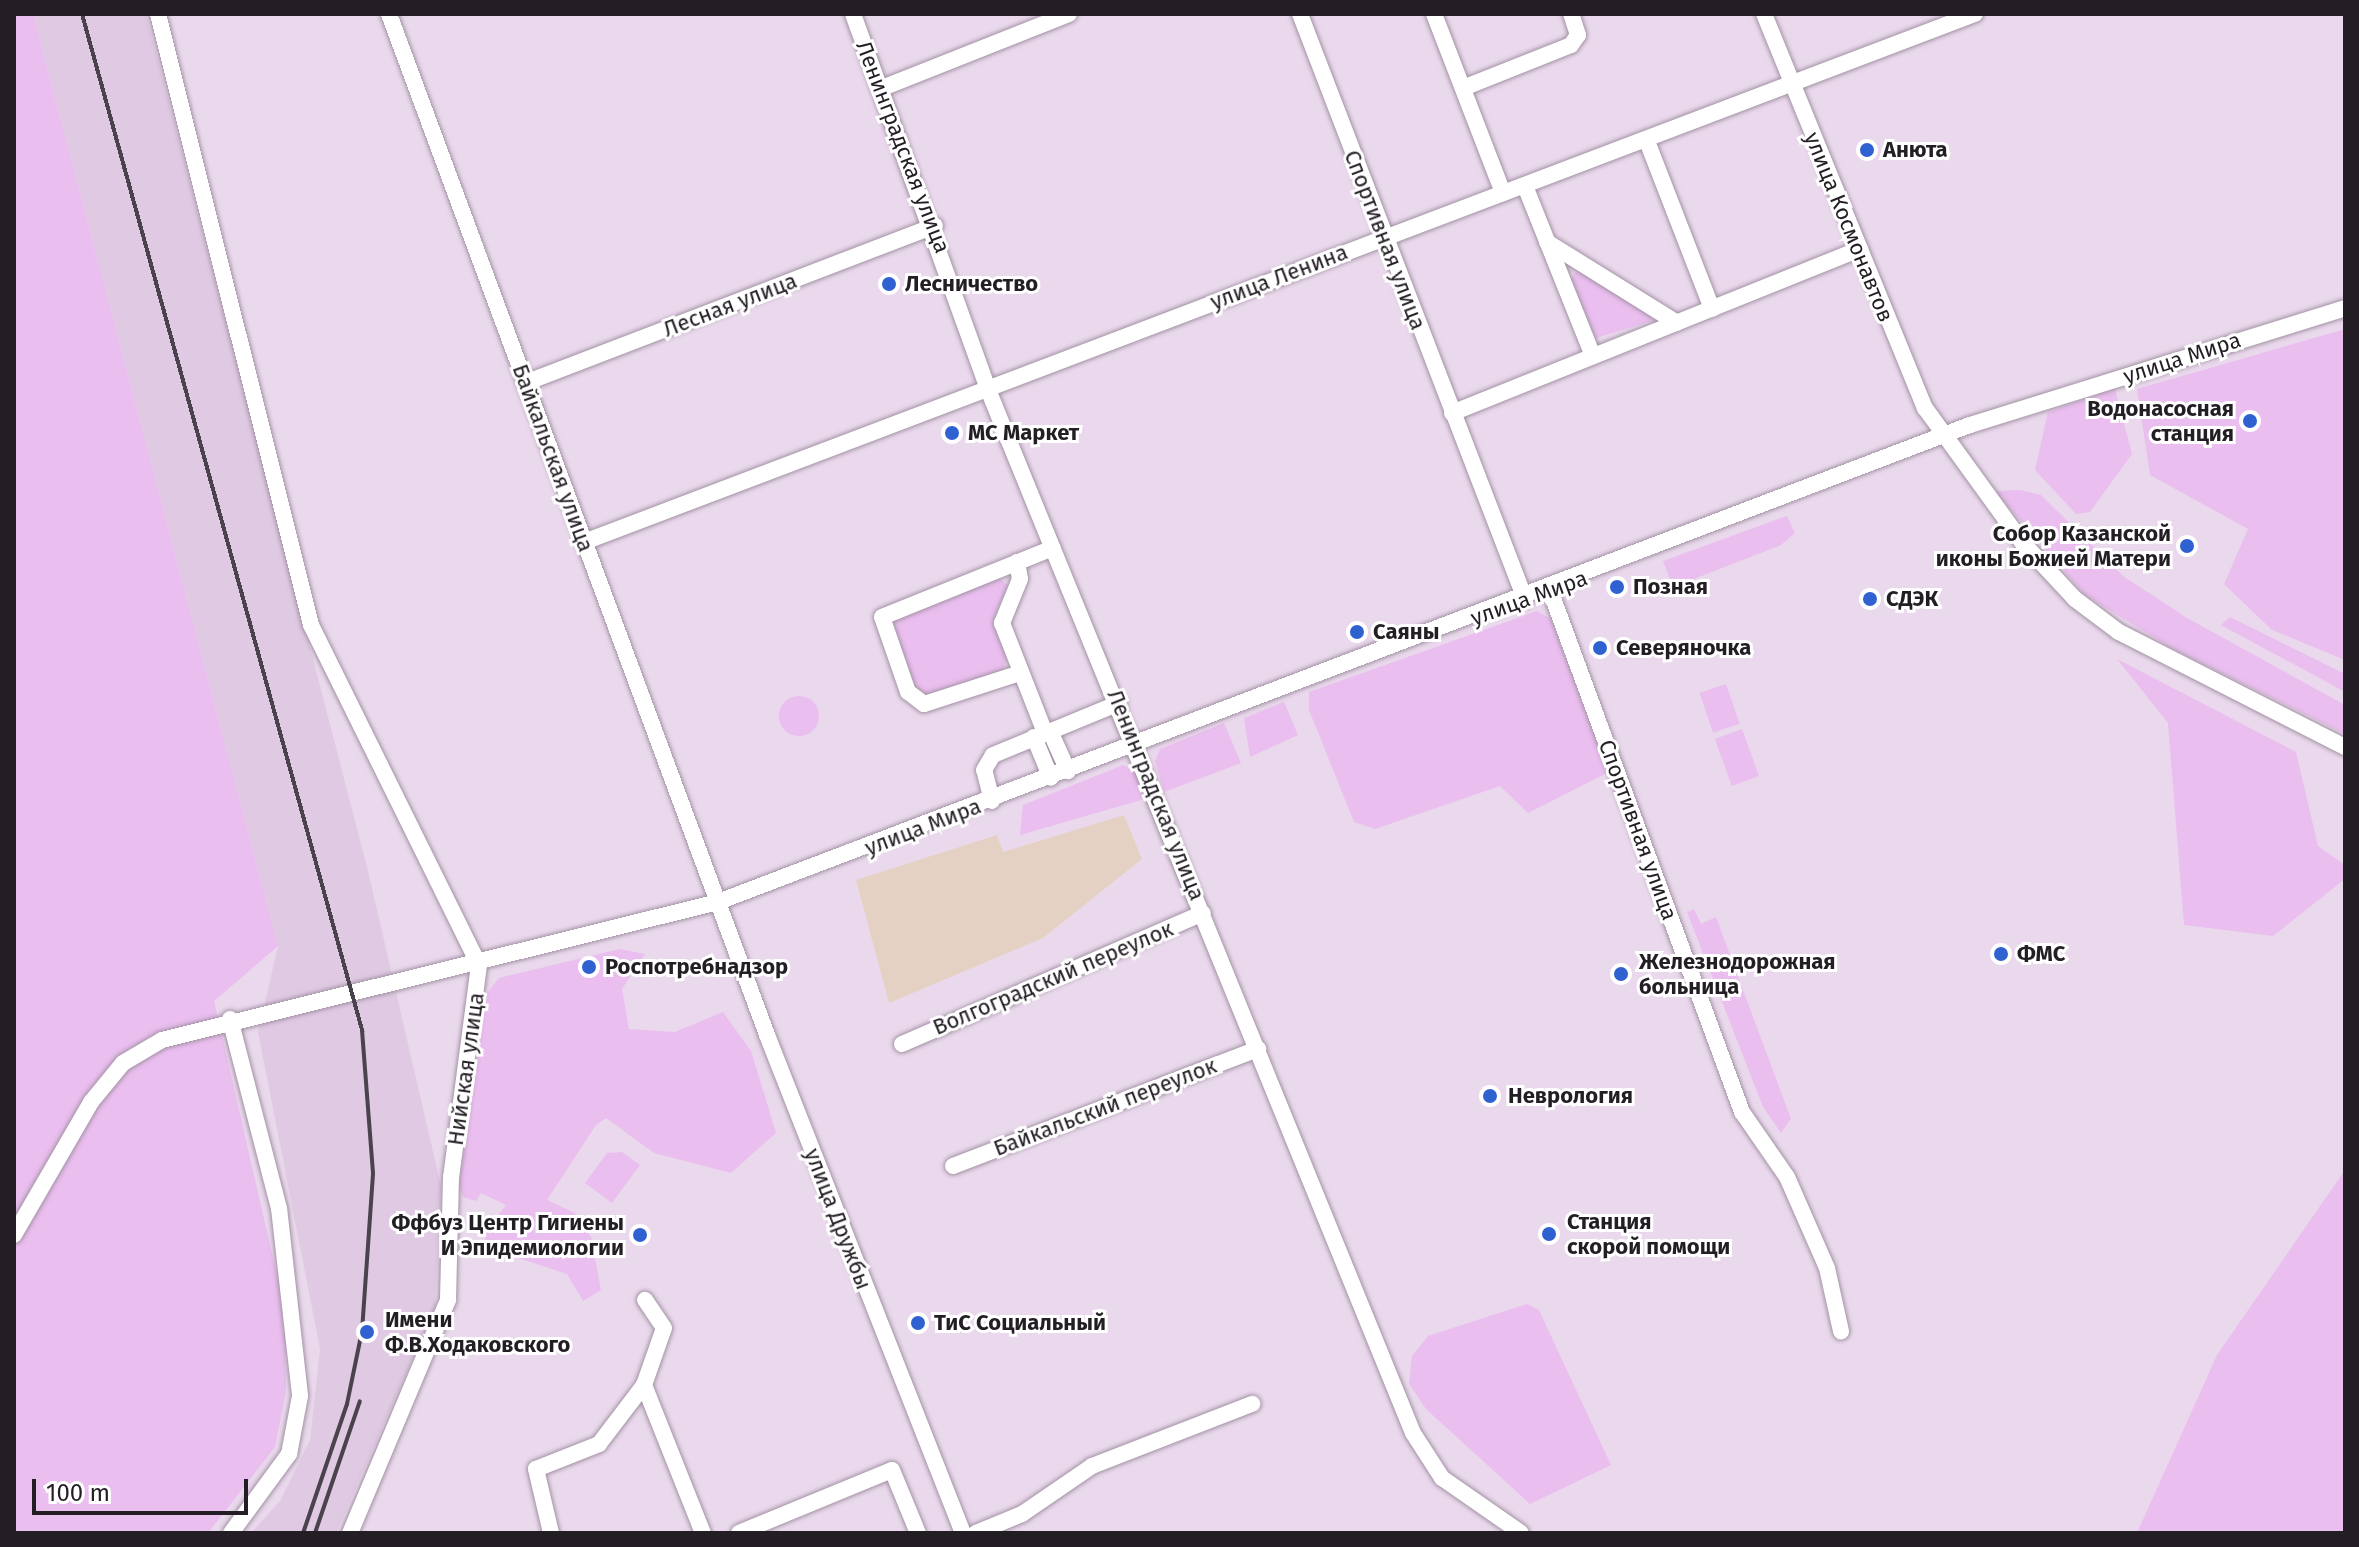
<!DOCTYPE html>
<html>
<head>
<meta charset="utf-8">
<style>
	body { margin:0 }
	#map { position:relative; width:2359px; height:1547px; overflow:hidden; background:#ead9ec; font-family:"Fira Sans",sans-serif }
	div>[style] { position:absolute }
	.built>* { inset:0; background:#e0cae3 }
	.education>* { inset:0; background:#e5d1c3 }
	.green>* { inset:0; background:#eabeef; transform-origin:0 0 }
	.round { border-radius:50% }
	.roads { filter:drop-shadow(0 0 2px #a292a4) drop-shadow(0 0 2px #a292a4) }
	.minor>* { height:16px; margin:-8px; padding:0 8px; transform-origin:8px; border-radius:8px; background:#fff }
	.rail>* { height:4px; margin:-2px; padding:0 2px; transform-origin:2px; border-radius:2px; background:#4a424c }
	.dots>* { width:22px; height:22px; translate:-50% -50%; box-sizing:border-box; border:4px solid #fff; border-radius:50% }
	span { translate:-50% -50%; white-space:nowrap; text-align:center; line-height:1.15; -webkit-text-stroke:6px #fff; paint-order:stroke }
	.street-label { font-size:22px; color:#231d24 }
	.poi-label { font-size:22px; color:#231d24; font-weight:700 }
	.left { translate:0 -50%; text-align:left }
	.right { translate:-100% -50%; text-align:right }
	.frame { position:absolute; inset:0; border:16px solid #231d24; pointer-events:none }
	.scale { position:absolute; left:32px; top:1479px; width:216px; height:36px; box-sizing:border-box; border:4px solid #231d24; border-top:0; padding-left:10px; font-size:24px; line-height:28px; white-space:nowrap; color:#231d24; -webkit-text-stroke:6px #fff; paint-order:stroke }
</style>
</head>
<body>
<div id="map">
	<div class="built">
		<i style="clip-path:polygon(33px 14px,146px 14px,368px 871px,441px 1186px,435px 1307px,336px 1533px,251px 1533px,280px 1501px,310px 1440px,320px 1349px,258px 1032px,278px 946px)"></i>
	</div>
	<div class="education">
		<i style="clip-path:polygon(1124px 815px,1142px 859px,1043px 938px,889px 1003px,856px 880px,997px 835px,1003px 852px)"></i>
	</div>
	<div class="green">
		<i style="clip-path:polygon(14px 14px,33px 14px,278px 946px,214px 1001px,285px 1310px,286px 1392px,275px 1447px,208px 1533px,14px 1533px)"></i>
		<i style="clip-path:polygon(1577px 269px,1652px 315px,1651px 321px,1596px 338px,1570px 281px)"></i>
		<i style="clip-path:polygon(2345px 329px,2345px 660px,2272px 630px,2224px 584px,2248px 529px,2150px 475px,2137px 389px)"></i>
		<i style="clip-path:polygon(2115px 389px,2132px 454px,2090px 512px,2076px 514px,2035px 470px,2048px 412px)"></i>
		<i style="clip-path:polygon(2020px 490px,2041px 495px,2123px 576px,2187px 618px,2345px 705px,2345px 734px,2173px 649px,2085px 595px,1995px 491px)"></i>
		<i style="clip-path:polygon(1787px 516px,1795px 533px,1781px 545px,1673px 587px,1663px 561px)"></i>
		<i style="clip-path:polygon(998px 578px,1008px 585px,994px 618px,1007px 656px,1003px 672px,931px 698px,915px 692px,892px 617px)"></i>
		<i style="clip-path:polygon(1537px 611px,1551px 619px,1609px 772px,1528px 813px,1500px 786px,1375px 829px,1354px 822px,1309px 710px,1309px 692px)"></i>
		<i style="clip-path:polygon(2230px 617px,2345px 674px,2345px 692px,2221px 625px)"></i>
		<i style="clip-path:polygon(2117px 659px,2296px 752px,2318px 846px,2345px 865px,2345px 879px,2273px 936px,2184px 925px,2168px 723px)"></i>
		<i style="left:1726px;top:684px;width:42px;height:28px;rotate:71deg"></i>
		<i class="round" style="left:779px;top:696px;width:40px;height:40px"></i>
		<i style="clip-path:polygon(1284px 702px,1298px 735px,1250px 757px,1244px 718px)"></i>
		<i style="clip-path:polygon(1224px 723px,1241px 763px,1164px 792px,1155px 761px,1160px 749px)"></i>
		<i style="left:1742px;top:729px;width:50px;height:29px;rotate:70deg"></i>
		<i style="clip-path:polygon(1123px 765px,1135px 771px,1148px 798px,1020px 835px,1023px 805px)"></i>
		<i style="clip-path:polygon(1694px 909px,1701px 924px,1716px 917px,1791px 1119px,1781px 1133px,1763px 1107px,1687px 912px)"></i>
		<i style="clip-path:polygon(620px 949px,645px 954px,622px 989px,629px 1029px,675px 1032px,723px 1012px,751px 1051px,776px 1133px,731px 1173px,654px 1153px,606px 1118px,596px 1125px,547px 1200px,575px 1213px,591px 1237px,601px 1290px,583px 1301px,567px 1274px,485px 1247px,485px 1233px,506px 1205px,481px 1193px,476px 1201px,463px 1197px,459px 1186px,487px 993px,499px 978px)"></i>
		<i style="clip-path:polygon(622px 1152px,640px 1165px,612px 1203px,585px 1183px,607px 1153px)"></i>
		<i style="clip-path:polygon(2345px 1170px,2345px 1533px,2137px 1533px,2217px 1355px)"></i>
		<i style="clip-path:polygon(1527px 1304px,1539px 1310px,1611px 1465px,1530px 1504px,1426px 1409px,1409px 1384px,1412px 1356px,1428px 1336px)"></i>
	</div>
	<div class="roads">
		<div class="minor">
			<i style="left:158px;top:14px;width:630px;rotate:75.94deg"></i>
			<i style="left:311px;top:625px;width:379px;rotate:63.7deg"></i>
			<i style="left:479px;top:965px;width:214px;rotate:97.5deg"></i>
			<i style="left:451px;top:1177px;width:123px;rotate:91.4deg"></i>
			<i style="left:448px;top:1300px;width:253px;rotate:112.8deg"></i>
			<i style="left:389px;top:14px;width:1089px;rotate:69.68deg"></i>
			<i style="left:767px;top:1035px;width:535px;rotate:68.52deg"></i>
			<i style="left:853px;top:14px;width:402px;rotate:70.2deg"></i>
			<i style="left:989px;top:392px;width:1124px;rotate:67.84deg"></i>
			<i style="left:1413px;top:1433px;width:54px;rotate:57.2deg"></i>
			<i style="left:1442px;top:1478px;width:96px;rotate:34.8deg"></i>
			<i style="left:1300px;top:14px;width:627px;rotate:68.96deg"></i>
			<i style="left:1434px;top:14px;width:192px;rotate:68.9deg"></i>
			<i style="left:1764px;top:14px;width:426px;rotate:67.8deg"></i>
			<i style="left:1925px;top:408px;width:165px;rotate:54.1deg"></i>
			<i style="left:2022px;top:542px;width:78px;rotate:47.1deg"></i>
			<i style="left:2075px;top:599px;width:55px;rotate:36.9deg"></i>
			<i style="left:2119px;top:632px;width:254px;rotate:27deg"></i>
			<i style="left:882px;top:88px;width:201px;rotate:-21.6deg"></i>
			<i style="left:1463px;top:88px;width:116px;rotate:-21.7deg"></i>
			<i style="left:1571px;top:45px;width:12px;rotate:-55deg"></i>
			<i style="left:1578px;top:35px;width:22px;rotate:-108deg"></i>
			<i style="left:1647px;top:141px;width:180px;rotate:68.8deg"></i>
			<i style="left:1525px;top:186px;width:183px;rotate:68.2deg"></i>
			<i style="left:1547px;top:242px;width:153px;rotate:31.9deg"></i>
			<i style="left:525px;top:383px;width:439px;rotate:-21deg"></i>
			<i style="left:1452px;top:413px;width:440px;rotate:-21.9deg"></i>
			<i style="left:584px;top:542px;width:1488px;rotate:-20.79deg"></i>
			<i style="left:1017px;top:562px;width:17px;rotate:80deg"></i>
			<i style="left:1020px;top:579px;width:48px;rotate:112.2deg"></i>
			<i style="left:1002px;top:623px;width:118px;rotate:68.6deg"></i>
			<i style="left:1550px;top:590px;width:556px;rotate:69.81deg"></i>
			<i style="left:1742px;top:1112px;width:79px;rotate:55.3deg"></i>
			<i style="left:1787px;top:1177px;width:99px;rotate:66.3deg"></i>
			<i style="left:1827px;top:1268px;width:65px;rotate:77.5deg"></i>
			<i style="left:1020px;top:673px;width:101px;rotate:162.1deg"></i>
			<i style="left:924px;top:704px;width:20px;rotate:-143deg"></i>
			<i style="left:908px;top:692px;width:79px;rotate:-109.1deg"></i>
			<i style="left:882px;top:617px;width:184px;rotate:-22deg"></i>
			<i style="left:1050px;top:731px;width:44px;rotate:65.8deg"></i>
			<i style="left:1034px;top:737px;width:44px;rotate:67.5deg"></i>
			<i style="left:992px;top:801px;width:32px;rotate:-104deg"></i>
			<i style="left:984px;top:770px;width:17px;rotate:-59deg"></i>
			<i style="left:993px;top:755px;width:136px;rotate:-22.4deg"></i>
			<i style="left:230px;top:1019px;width:195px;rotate:75.5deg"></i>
			<i style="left:279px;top:1208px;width:189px;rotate:83.6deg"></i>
			<i style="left:300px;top:1396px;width:59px;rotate:100.7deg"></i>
			<i style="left:289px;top:1454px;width:98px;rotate:126.3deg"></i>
			<i style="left:902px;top:1044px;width:328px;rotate:-23.5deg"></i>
			<i style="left:953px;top:1166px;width:327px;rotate:-21deg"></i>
			<i style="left:14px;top:1235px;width:154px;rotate:-59.9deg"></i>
			<i style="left:91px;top:1102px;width:50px;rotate:-50.6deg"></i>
			<i style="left:123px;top:1063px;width:45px;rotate:-30.5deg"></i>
			<i style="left:162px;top:1040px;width:573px;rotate:-13.94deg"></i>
			<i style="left:718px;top:902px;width:1340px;rotate:-20.86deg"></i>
			<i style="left:1970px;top:425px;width:393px;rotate:-17.3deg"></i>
			<i style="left:644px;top:1385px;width:159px;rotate:68.3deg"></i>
			<i style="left:551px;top:1533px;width:66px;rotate:-103.2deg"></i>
			<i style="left:536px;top:1469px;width:68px;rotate:-21.6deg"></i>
			<i style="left:599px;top:1444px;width:74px;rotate:-52.7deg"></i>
			<i style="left:644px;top:1385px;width:60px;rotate:-70.7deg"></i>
			<i style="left:664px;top:1328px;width:34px;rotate:-124deg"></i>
			<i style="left:739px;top:1533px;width:165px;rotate:-22.4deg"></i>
			<i style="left:892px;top:1470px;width:68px;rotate:67.6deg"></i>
			<i style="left:976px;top:1533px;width:50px;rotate:-22.4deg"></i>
			<i style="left:1022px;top:1514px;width:85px;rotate:-34.4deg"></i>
			<i style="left:1092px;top:1466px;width:172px;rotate:-21.2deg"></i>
		</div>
	</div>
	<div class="rail">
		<i style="left:82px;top:14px;width:1054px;rotate:74.59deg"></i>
		<i style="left:362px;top:1030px;width:144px;rotate:85.6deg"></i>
		<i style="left:373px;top:1174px;width:157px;rotate:94deg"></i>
		<i style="left:362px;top:1331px;width:75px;rotate:101.6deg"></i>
		<i style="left:347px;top:1404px;width:136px;rotate:108.8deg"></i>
		<i style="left:315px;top:1533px;width:139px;rotate:-71.2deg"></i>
	</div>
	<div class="dots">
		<i style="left:1867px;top:150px;background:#2f61d0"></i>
		<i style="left:889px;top:284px;background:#2f61d0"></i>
		<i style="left:2250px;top:421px;background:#2f61d0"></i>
		<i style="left:952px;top:433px;background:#2f61d0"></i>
		<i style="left:2187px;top:546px;background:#2f61d0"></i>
		<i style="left:1617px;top:587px;background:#2f61d0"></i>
		<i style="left:1870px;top:599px;background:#2f61d0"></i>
		<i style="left:1357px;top:632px;background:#2f61d0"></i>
		<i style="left:1600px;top:648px;background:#2f61d0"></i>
		<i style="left:2001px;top:954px;background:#2f61d0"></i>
		<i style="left:589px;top:967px;background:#2f61d0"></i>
		<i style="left:1621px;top:974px;background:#2f61d0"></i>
		<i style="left:1490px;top:1096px;background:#2f61d0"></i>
		<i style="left:1549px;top:1234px;background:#2f61d0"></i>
		<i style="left:640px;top:1235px;background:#2f61d0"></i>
		<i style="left:918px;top:1323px;background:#2f61d0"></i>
		<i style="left:367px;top:1332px;background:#2f61d0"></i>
	</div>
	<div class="street-label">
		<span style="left:903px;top:147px;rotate:69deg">Ленинградская улица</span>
		<span style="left:1849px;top:227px;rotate:68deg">улица Космонавтов</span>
		<span style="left:1385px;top:240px;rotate:69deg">Спортивная улица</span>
		<span style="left:1279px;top:277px;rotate:-21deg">улица Ленина</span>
		<span style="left:730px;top:305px;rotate:-21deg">Лесная улица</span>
		<span style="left:2182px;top:358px;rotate:-18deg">улица Мира</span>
		<span style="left:553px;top:458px;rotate:70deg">Байкальская улица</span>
		<span style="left:1529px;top:598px;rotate:-20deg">улица Мира</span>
		<span style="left:1156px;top:795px;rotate:68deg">Ленинградская улица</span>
		<span style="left:923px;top:827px;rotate:-21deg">улица Мира</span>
		<span style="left:1638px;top:830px;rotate:70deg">Спортивная улица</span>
		<span style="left:1053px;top:978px;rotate:-23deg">Волгоградский переулок</span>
		<span style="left:466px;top:1069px;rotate:-82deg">Нийская улица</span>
		<span style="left:1105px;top:1107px;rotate:-21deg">Байкальский переулок</span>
		<span style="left:838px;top:1219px;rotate:69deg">улица Дружбы</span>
	</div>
	<div class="poi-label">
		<span class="left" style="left:1883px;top:150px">Анюта</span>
		<span class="left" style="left:905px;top:284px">Лесничество</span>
		<span class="right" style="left:2234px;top:421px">Водонасосная<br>станция</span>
		<span class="left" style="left:968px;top:433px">МС Маркет</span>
		<span class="right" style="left:2171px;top:546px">Собор Казанской<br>иконы Божией Матери</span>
		<span class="left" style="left:1633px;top:587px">Позная</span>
		<span class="left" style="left:1886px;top:599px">СДЭК</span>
		<span class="left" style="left:1373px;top:632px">Саяны</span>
		<span class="left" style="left:1616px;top:648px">Северяночка</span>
		<span class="left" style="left:2017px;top:954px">ФМС</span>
		<span class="left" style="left:1639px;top:974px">Железнодорожная<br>больница</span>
		<span class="left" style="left:605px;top:967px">Роспотребнадзор</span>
		<span class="left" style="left:1508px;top:1096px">Неврология</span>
		<span class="left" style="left:1567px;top:1234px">Станция<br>скорой помощи</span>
		<span class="right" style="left:624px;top:1235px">Ффбуз Центр Гигиены<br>И Эпидемиологии</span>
		<span class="left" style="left:385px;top:1332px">Имени<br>Ф.В.Ходаковского</span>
		<span class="left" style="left:934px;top:1323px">ТиС Социальный</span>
	</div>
	<div class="frame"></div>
	<div class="scale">100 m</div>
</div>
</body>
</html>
